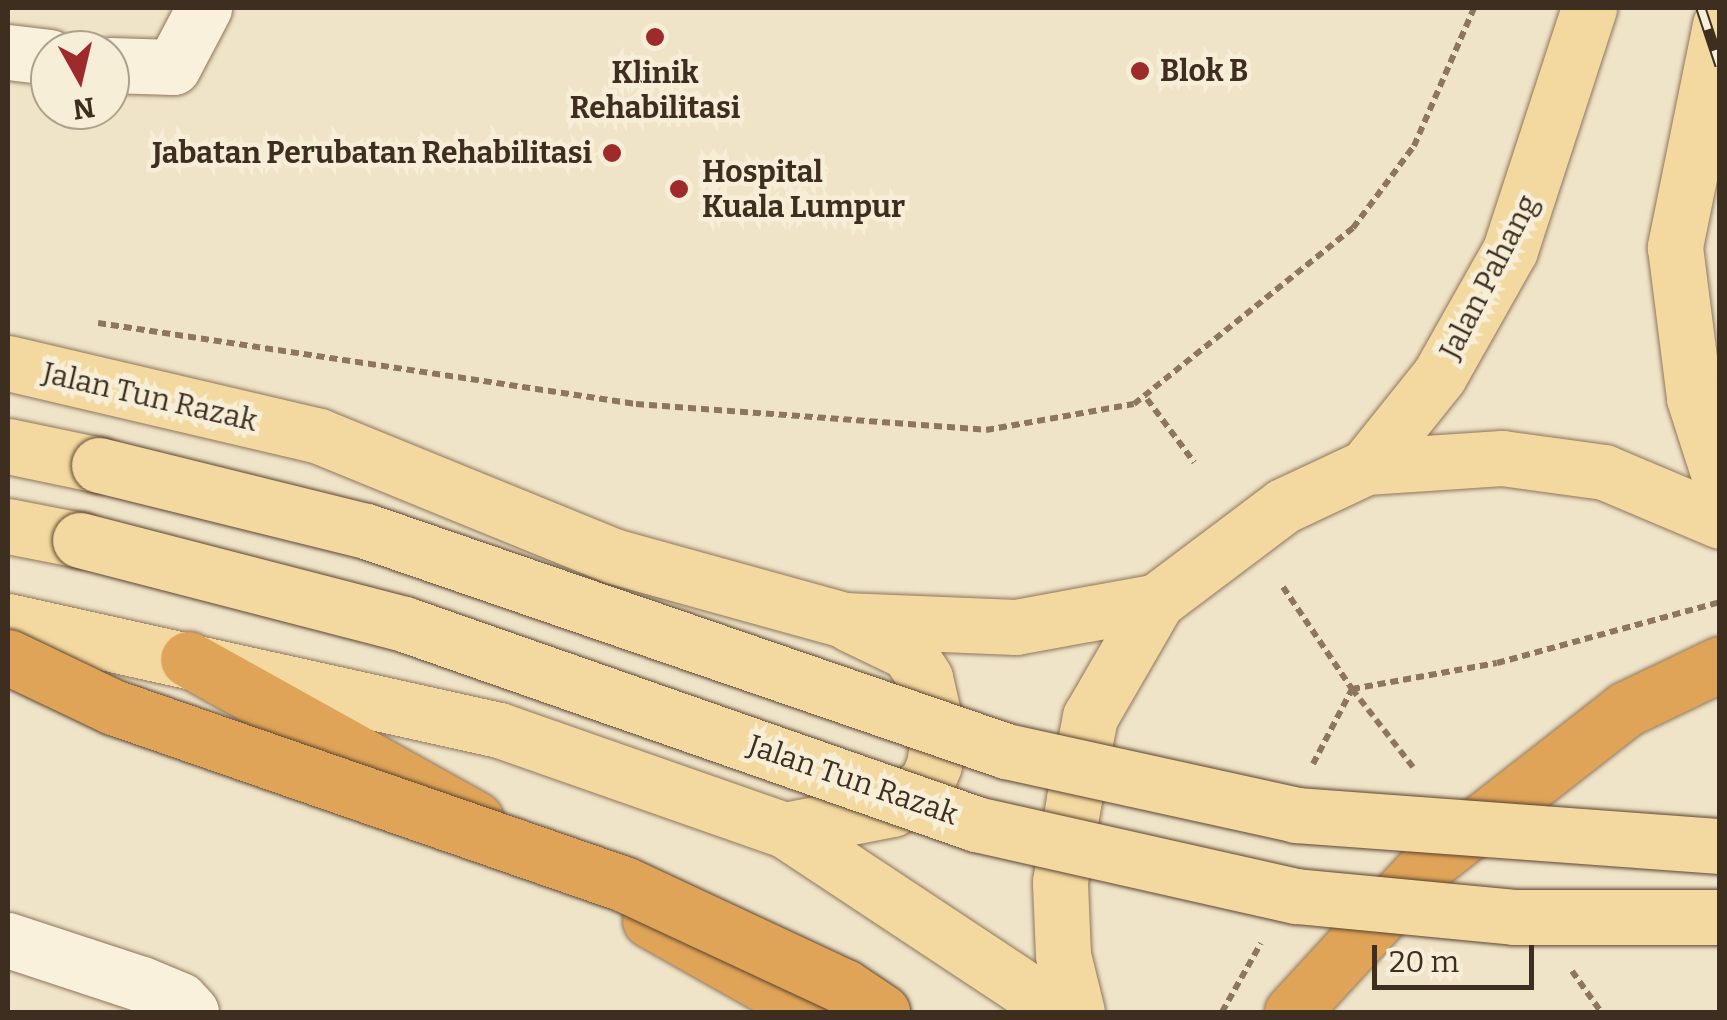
<!DOCTYPE html>
<html>
<head>
<meta charset="utf-8">
<style>
	body { margin:0 }
	#map { position:relative; width:1727px; height:1020px; overflow:hidden; background:#f0e4c8; font-family:Bitter,serif }
	div>[style] { position:absolute }
	.path>* { height:6px; margin-top:-3px; transform-origin:0; background:repeating-linear-gradient(90deg,#8d765c 0 8px,transparent 0 13px) }
	.roads { filter:drop-shadow(0 0 2px #8d765c) drop-shadow(0 0 2px #8d765c) }
	.minor>* { height:55px; margin:-27.5px; padding:0 27.5px; transform-origin:27.5px; border-radius:27.5px; background:#faf1dc }
	.major>* { height:55px; margin:-27.5px; padding:0 27.5px; transform-origin:27.5px; border-radius:27.5px; background:#f3d9a0 }
	.highway>* { height:55px; margin:-27.5px; padding:0 27.5px; transform-origin:27.5px; border-radius:27.5px; background:#e0a458 }
	.rail>* { height:11px; margin-top:-5.5px; transform-origin:0; background:repeating-linear-gradient(90deg,#f7eed8 0 22px,#3d2e20 0 44px); box-sizing:border-box; border-block:2px solid #3d2e20 }
	.path-bridge>* { height:6px; margin-top:-3px; transform-origin:0; background:repeating-linear-gradient(90deg,#8d765c 0 8px,transparent 0 13px) }
	.bridges { filter:drop-shadow(0 0 2px #5b4430) drop-shadow(0 0 2px #5b4430) }
	.major-bridge>* { height:55px; margin:-27.5px; padding:0 27.5px; transform-origin:27.5px; border-radius:27.5px; background:#f3d9a0 }
	.highway-bridge>* { height:55px; margin:-27.5px; padding:0 27.5px; transform-origin:27.5px; border-radius:27.5px; background:#e0a458 }
	.dots>* { width:28px; height:28px; translate:-50% -50%; box-sizing:border-box; border:5px solid #f7eed8; border-radius:50% }
	span { translate:-50% -50%; white-space:nowrap; text-align:center; line-height:1.15; -webkit-text-stroke:9px #f7eed8; paint-order:stroke }
	.poi-label { font-size:30px; color:#3d2e20; font-weight:700 }
	.left { translate:0 -50%; text-align:left }
	.right { translate:-100% -50%; text-align:right }
	.street-label { font-size:30px; color:#3d2e20 }
	.frame { position:absolute; inset:0; border:10px solid #3d2e20; pointer-events:none }
	.north { position:absolute; left:30px; top:30px; width:100px; height:100px; box-sizing:border-box; background:#f7eed8; border:2px solid #ada18e; border-radius:50%; rotate:172deg; font-size:28px; font-weight:700; line-height:40px; text-align:center; color:#3d2e20 }
	.north::after { content:''; display:block; margin:auto; width:35px; height:45px; background:#9e2a2b; clip-path:polygon(50% 0,100% 100%,50% 72%,0 100%) }
	.scale { position:absolute; left:1372px; top:945px; width:162px; height:45px; box-sizing:border-box; border:5px solid #3d2e20; border-top:0; padding-left:12px; font-size:30px; line-height:35px; white-space:nowrap; color:#3d2e20; -webkit-text-stroke:8px #f7eed8; paint-order:stroke }
</style>
</head>
<body>
<div id="map">
	<div class="path">
		<i style="left:98px;top:323px;width:544px;rotate:8.56deg"></i>
		<i style="left:636px;top:404px;width:351px;rotate:4.2deg"></i>
		<i style="left:986px;top:430px;width:150px;rotate:-10deg"></i>
		<i style="left:1134px;top:404px;width:281px;rotate:-38.8deg"></i>
		<i style="left:1353px;top:228px;width:102px;rotate:-53.4deg"></i>
		<i style="left:1414px;top:146px;width:150px;rotate:-66.5deg"></i>
		<i style="left:1147px;top:399px;width:79px;rotate:53.3deg"></i>
		<i style="left:1283px;top:587px;width:123px;rotate:55.9deg"></i>
		<i style="left:1313px;top:764px;width:85px;rotate:-62.5deg"></i>
		<i style="left:1352px;top:689px;width:147px;rotate:-10.2deg"></i>
		<i style="left:1497px;top:663px;width:231px;rotate:-15.3deg"></i>
		<i style="left:1572px;top:971px;width:50px;rotate:54.7deg"></i>
		<i style="left:1222px;top:1012px;width:79px;rotate:-60.5deg"></i>
	</div>
	<div class="roads">
		<div class="minor">
			<i style="left:8px;top:52px;width:42px;rotate:6.8deg"></i>
			<i style="left:110px;top:65px;width:63px;rotate:1.8deg"></i>
			<i style="left:173px;top:67px;width:67px;rotate:-62.3deg"></i>
			<i style="left:8px;top:940px;width:141px;rotate:18.2deg"></i>
			<i style="left:142px;top:984px;width:41px;rotate:22.8deg"></i>
			<i style="left:180px;top:1000px;width:16px;rotate:47deg"></i>
		</div>
		<div class="major">
			<i style="left:1720px;top:25px;width:227px;rotate:101.5deg"></i>
			<i style="left:1675px;top:247px;width:152px;rotate:82.8deg"></i>
			<i style="left:1694px;top:398px;width:85px;rotate:72.2deg"></i>
			<i style="left:8px;top:363px;width:319px;rotate:13.2deg"></i>
			<i style="left:319px;top:436px;width:318px;rotate:22.2deg"></i>
			<i style="left:613px;top:556px;width:239px;rotate:15.5deg"></i>
			<i style="left:843px;top:620px;width:173px;rotate:2.3deg"></i>
			<i style="left:1016px;top:627px;width:143px;rotate:-10.4deg"></i>
			<i style="left:8px;top:446px;width:93px;rotate:11.8deg"></i>
			<i style="left:1366px;top:467px;width:117px;rotate:-51.3deg"></i>
			<i style="left:1439px;top:376px;width:145px;rotate:-60.6deg"></i>
			<i style="left:1510px;top:250px;width:255px;rotate:-71.9deg"></i>
			<i style="left:8px;top:526px;width:73px;rotate:11deg"></i>
			<i style="left:8px;top:621px;width:503px;rotate:12.52deg"></i>
			<i style="left:499px;top:730px;width:303px;rotate:19.3deg"></i>
			<i style="left:785px;top:830px;width:330px;rotate:33.5deg"></i>
			<i style="left:785px;top:830px;width:109px;rotate:-11.1deg"></i>
			<i style="left:892px;top:809px;width:44px;rotate:-37.6deg"></i>
			<i style="left:927px;top:782px;width:18px;rotate:-68deg"></i>
			<i style="left:934px;top:765px;width:30px;rotate:-82deg"></i>
			<i style="left:938px;top:735px;width:58px;rotate:-102.8deg"></i>
			<i style="left:925px;top:678px;width:31px;rotate:-123deg"></i>
			<i style="left:908px;top:652px;width:64px;rotate:-154.2deg"></i>
			<i style="left:1077px;top:1012px;width:59px;rotate:-103.8deg"></i>
			<i style="left:1063px;top:955px;width:73px;rotate:-92.4deg"></i>
			<i style="left:1060px;top:882px;width:84px;rotate:-80.4deg"></i>
			<i style="left:1074px;top:799px;width:84px;rotate:-79deg"></i>
			<i style="left:1090px;top:717px;width:134px;rotate:-60deg"></i>
			<i style="left:1157px;top:601px;width:158px;rotate:-37deg"></i>
			<i style="left:1283px;top:506px;width:92px;rotate:-25.2deg"></i>
			<i style="left:1366px;top:467px;width:136px;rotate:-3.8deg"></i>
			<i style="left:1502px;top:458px;width:103px;rotate:7.8deg"></i>
			<i style="left:1604px;top:472px;width:126px;rotate:22.9deg"></i>
		</div>
		<div class="highway">
			<i style="left:188px;top:659px;width:329px;rotate:29.1deg"></i>
			<i style="left:650px;top:920px;width:187px;rotate:29.4deg"></i>
			<i style="left:1292px;top:1012px;width:202px;rotate:-47.4deg"></i>
			<i style="left:1429px;top:863px;width:250px;rotate:-38deg"></i>
			<i style="left:1626px;top:709px;width:104px;rotate:-25.6deg"></i>
		</div>
	</div>
	<div class="rail">
		<i style="left:1701px;top:8px;width:60px;rotate:71.6deg"></i>
	</div>
	<div class="path-bridge">
		<i style="left:1352px;top:689px;width:99px;rotate:52deg"></i>
	</div>
	<div class="bridges">
		<div class="major-bridge">
			<i style="left:99px;top:465px;width:275px;rotate:13.9deg"></i>
			<i style="left:366px;top:531px;width:677px;rotate:18.97deg"></i>
			<i style="left:1006px;top:751px;width:297px;rotate:12.4deg"></i>
			<i style="left:1296px;top:815px;width:425px;rotate:4.2deg"></i>
			<i style="left:80px;top:540px;width:335px;rotate:14.5deg"></i>
			<i style="left:404px;top:624px;width:606px;rotate:19.27deg"></i>
			<i style="left:976px;top:824px;width:328px;rotate:12.7deg"></i>
			<i style="left:1296px;top:896px;width:219px;rotate:5.5deg"></i>
			<i style="left:1514px;top:917px;width:206px"></i>
		</div>
		<div class="highway-bridge">
			<i style="left:8px;top:657px;width:116px;rotate:25.5deg"></i>
			<i style="left:113px;top:707px;width:541px;rotate:19.11deg"></i>
			<i style="left:624px;top:884px;width:244px;rotate:25deg"></i>
			<i style="left:845px;top:987px;width:45px;rotate:34deg"></i>
		</div>
	</div>
	<div class="dots">
		<i style="left:655px;top:37px;background:#9e2a2b"></i>
		<i style="left:1140px;top:71px;background:#9e2a2b"></i>
		<i style="left:612px;top:153px;background:#9e2a2b"></i>
		<i style="left:679px;top:189px;background:#9e2a2b"></i>
	</div>
	<div class="poi-label">
		<span class="left" style="left:1160px;top:71px">Blok B</span>
		<span style="left:655px;top:90px">Klinik<br>Rehabilitasi</span>
		<span class="right" style="left:592px;top:153px">Jabatan Perubatan Rehabilitasi</span>
		<span class="left" style="left:702px;top:189px">Hospital<br>Kuala Lumpur</span>
	</div>
	<div class="street-label">
		<span style="left:1489px;top:277px;rotate:-63deg">Jalan Pahang</span>
		<span style="left:150px;top:397px;rotate:13deg">Jalan Tun Razak</span>
		<span style="left:853px;top:780px;rotate:19deg">Jalan Tun Razak</span>
	</div>
	<div class="frame"></div>
	<div class="north">N</div>
	<div class="scale">20 m</div>
</div>
</body>
</html>
